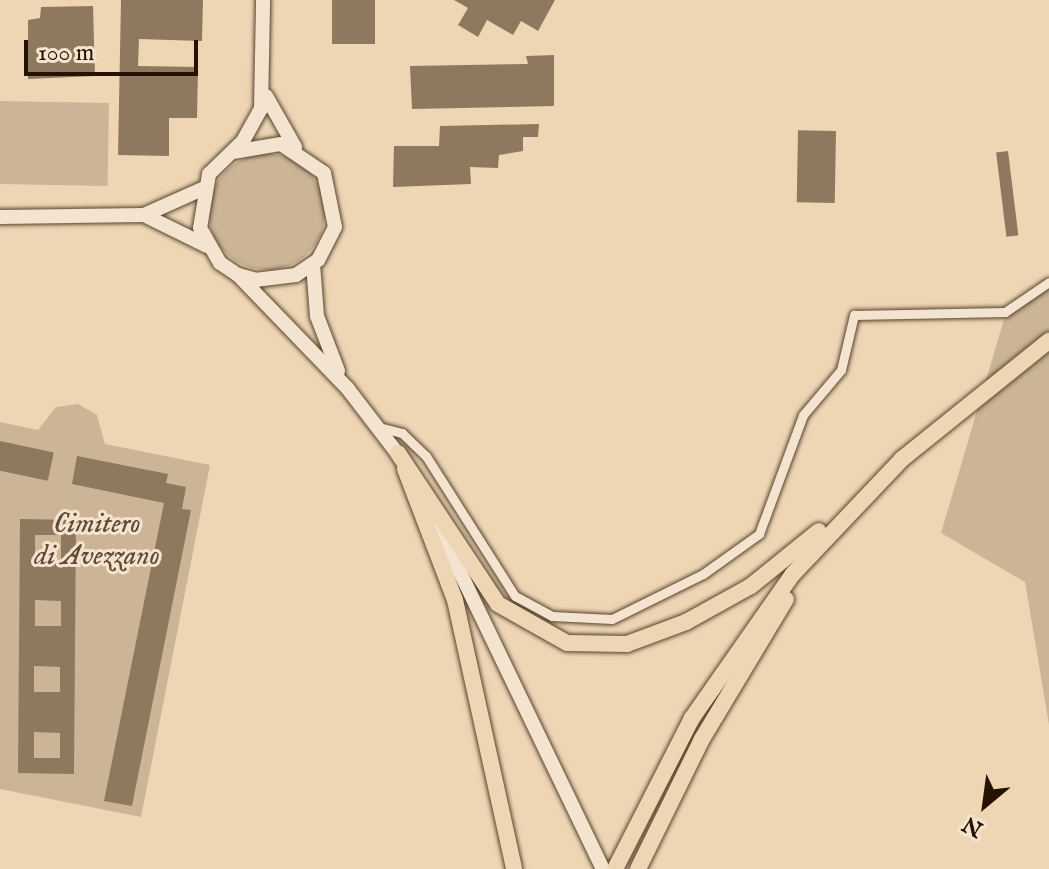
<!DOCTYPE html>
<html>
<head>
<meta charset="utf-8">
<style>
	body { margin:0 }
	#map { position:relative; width:1049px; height:869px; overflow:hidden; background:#eed6b5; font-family:"IM FELL English",serif }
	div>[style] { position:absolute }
	.green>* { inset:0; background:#ccb596; transform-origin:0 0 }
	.round { border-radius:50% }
	.building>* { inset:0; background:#8e785e; transform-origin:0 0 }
	.roads { filter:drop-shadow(0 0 2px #57442d) drop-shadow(0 0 2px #57442d) }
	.street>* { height:9px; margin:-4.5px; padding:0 4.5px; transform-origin:4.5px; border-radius:4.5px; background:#f4e4cf }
	.secondary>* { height:14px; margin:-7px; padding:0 7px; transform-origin:7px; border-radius:7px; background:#f4e4cf }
	.highway>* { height:16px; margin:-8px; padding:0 8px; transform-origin:8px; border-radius:8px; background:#eed6b5 }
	span { translate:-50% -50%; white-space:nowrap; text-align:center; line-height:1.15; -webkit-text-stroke:6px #f4e4cf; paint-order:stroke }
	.park-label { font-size:28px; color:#5f4c34; font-style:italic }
	.north { position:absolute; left:945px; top:765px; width:80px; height:80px; -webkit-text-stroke:6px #f4e4cf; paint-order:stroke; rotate:209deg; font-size:22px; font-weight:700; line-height:32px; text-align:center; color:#251300 }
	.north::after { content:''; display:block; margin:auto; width:28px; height:36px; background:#251300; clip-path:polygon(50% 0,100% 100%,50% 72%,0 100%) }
	.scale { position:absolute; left:24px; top:40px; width:174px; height:36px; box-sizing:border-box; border:4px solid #251300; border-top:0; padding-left:10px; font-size:24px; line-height:28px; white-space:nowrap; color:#251300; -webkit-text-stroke:6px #f4e4cf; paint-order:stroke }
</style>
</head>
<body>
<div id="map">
	<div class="green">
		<i style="left:0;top:101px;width:109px;height:83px;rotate:1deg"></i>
		<i class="round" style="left:209px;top:154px;width:116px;height:116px"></i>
		<i style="clip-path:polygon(1049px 287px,1049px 725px,1025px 582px,941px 533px,1004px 319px)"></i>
		<i style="clip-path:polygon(78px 404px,97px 415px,105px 444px,210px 465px,141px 817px,0 789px,0 422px,38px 430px,56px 407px)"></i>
	</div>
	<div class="building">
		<i style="clip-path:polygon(121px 0,203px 0,202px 41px,139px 39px,138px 66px,198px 67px,197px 118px,169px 118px,169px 156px,118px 155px)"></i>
		<i style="left:332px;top:0;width:43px;height:44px"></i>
		<i style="clip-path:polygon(454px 0,555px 0,538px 31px,521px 21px,513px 35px,487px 20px,478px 37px,458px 25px,468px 8px)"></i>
		<i style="clip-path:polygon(93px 6px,95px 76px,28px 79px,28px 20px,40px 18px,41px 7px)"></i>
		<i style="clip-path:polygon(554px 55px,554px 106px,412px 109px,410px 66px,528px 64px,526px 56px)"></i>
		<i style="clip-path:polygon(539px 124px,538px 137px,523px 137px,523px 151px,499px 155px,498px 168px,470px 167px,471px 184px,393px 187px,394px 146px,439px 146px,440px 126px)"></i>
		<i style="left:836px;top:131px;width:72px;height:38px;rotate:91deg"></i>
		<i style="left:1008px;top:151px;width:85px;height:12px;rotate:83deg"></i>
		<i style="left:0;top:441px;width:55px;height:29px;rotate:12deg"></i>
		<i style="clip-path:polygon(77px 456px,168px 474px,166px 483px,186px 487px,182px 509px,191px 510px,132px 806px,104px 801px,164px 503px,72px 484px)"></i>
		<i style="clip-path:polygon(evenodd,20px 519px,76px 520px,74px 774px,18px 773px,20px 519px,35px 535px,61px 535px,61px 561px,35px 560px,35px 535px,20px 519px,35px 600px,61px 601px,61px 626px,35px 626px,35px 600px,20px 519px,34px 666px,60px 667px,60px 692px,34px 692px,34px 666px,20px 519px,34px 732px,60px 733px,60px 758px,34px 758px,34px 732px)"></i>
	</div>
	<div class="roads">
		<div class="street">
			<i style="left:379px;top:427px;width:24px;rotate:15deg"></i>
			<i style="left:402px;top:433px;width:33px;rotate:44deg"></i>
			<i style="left:426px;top:456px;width:166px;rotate:57.6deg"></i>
			<i style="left:515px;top:596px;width:42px;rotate:28.4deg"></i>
			<i style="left:552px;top:616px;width:60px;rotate:2.9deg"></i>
			<i style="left:612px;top:619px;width:102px;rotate:-26.3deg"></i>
			<i style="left:703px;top:574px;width:69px;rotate:-35.5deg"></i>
			<i style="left:759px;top:534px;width:127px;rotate:-69.7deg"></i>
			<i style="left:803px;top:415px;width:59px;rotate:-49.8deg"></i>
			<i style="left:841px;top:370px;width:57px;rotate:-76.7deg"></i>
			<i style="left:854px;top:315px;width:151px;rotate:-1.1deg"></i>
			<i style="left:1005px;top:312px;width:53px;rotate:-34.3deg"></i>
		</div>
		<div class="secondary">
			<i style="left:266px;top:96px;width:59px;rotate:60.4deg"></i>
			<i style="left:233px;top:152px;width:49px;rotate:-9.5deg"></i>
			<i style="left:281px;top:144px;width:52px;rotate:34deg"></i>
			<i style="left:324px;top:173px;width:55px;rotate:78.5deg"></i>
			<i style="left:335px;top:227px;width:37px;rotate:117deg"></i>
			<i style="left:318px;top:260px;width:27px;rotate:146deg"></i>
			<i style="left:296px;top:275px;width:39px;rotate:173deg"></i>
			<i style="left:257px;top:280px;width:20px;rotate:-165deg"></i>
			<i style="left:238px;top:275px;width:22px;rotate:-146deg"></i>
			<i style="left:220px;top:263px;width:40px;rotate:-119.7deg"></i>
			<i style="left:200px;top:228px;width:55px;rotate:-80.5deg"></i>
			<i style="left:209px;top:174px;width:47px;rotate:-44.1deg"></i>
			<i style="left:243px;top:141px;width:37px;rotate:-61deg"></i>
			<i style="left:261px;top:109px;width:109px;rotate:-88.9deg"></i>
			<i style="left:144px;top:215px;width:70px;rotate:26.2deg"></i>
			<i style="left:0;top:217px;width:144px;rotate:-0.8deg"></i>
			<i style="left:144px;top:215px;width:64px;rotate:-24.1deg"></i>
			<i style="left:313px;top:264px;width:52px;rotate:85.6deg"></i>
			<i style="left:317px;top:316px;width:59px;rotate:69.1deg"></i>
			<i style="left:238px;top:275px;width:158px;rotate:46deg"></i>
			<i style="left:348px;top:389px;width:92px;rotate:52.5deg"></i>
			<i style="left:433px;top:516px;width:392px;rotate:64.3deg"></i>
		</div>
		<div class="highway">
			<i style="left:398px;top:453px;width:181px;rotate:56.5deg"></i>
			<i style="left:498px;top:604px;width:79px;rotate:29.5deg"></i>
			<i style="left:567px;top:643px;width:60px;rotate:1deg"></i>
			<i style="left:627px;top:644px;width:63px;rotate:-20.4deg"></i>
			<i style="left:686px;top:622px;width:74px;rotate:-29deg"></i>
			<i style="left:751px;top:586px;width:87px;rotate:-39deg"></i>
			<i style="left:405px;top:469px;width:140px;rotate:69.1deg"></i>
			<i style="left:455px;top:600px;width:275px;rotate:77.6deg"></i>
			<i style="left:615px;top:869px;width:169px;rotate:-63deg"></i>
			<i style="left:692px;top:718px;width:176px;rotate:-55deg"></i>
			<i style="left:793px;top:574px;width:158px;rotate:-46.5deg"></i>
			<i style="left:902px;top:459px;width:189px;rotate:-38.8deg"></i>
			<i style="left:638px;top:869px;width:145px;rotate:-63.8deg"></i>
			<i style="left:702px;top:739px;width:163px;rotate:-59deg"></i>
		</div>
	</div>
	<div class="park-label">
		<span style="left:97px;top:541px">Cimitero<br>di Avezzano</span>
	</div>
	<div class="north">N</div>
	<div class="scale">100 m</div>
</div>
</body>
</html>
